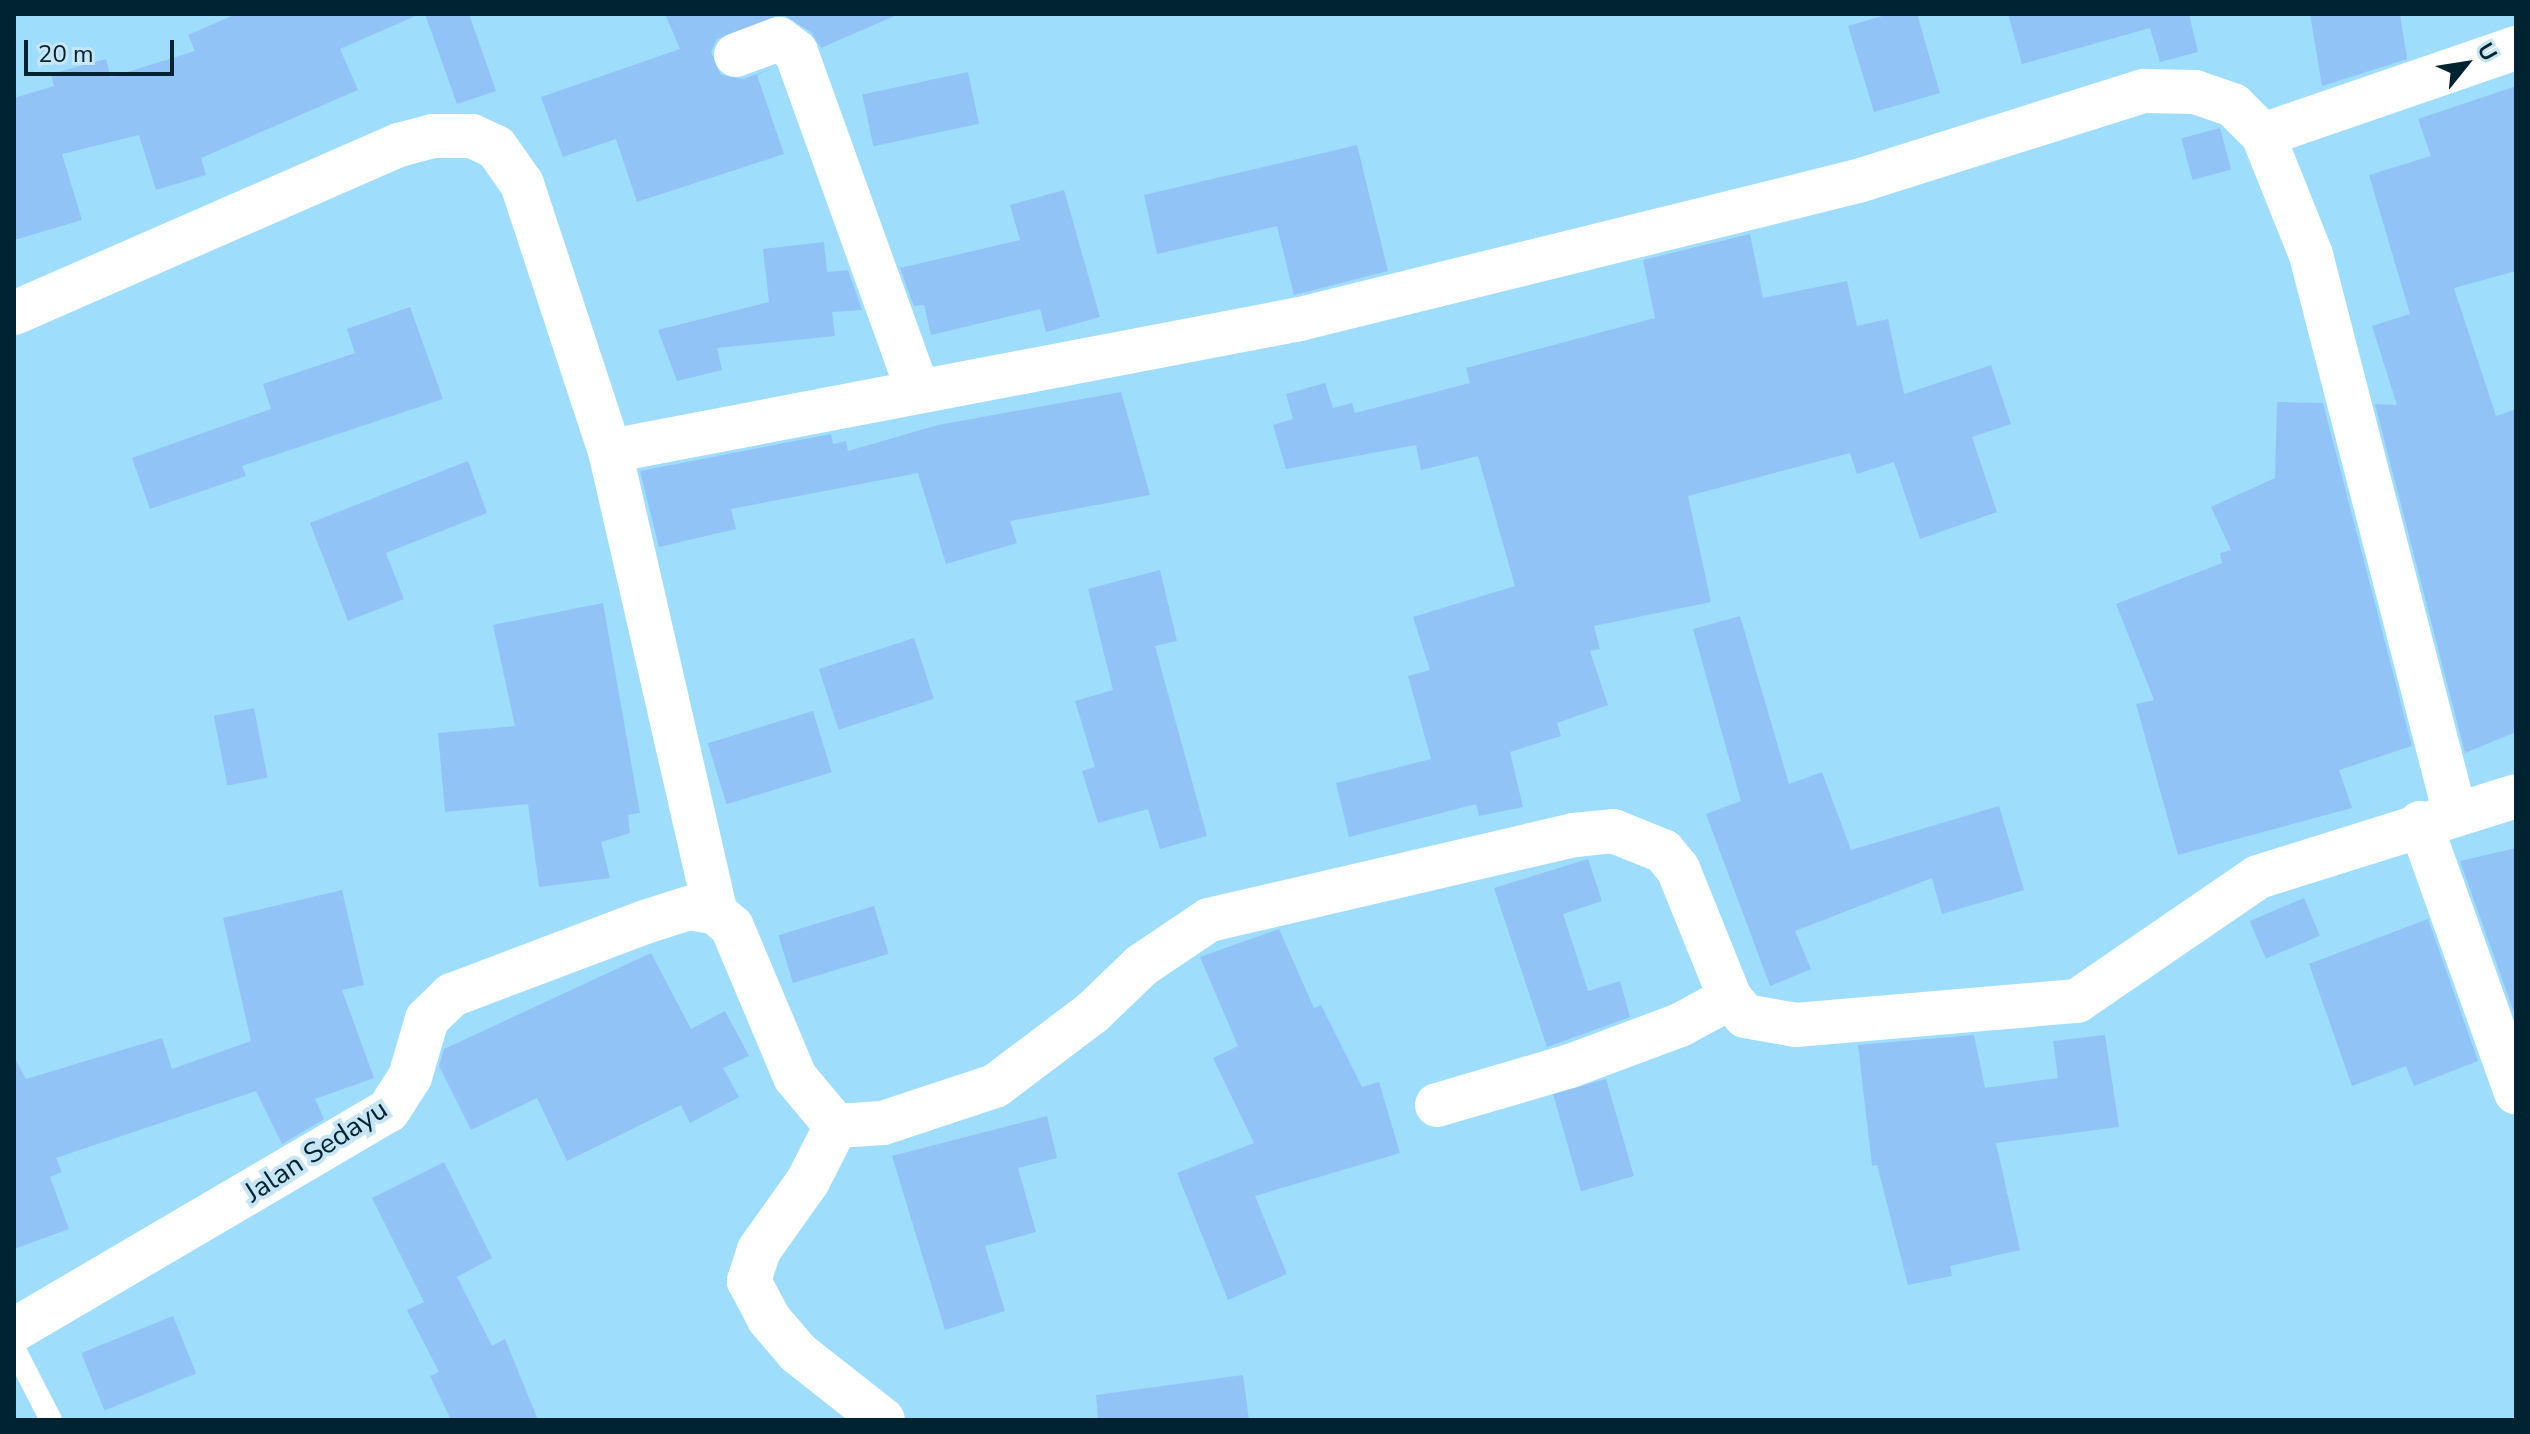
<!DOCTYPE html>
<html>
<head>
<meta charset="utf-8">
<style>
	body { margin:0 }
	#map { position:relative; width:2530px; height:1434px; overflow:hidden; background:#9fddfc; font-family:"Nunito Sans",sans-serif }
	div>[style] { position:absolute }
	.building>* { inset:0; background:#91c3f7; transform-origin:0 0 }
	.service>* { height:22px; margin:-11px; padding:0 11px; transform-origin:11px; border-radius:11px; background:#fff }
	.minor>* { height:44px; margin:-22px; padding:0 22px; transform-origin:22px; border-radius:22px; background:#fff }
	span { translate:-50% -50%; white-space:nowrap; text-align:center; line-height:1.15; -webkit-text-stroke:8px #c7e5f5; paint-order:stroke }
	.street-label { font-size:28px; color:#002331 }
	.frame { position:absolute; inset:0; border:16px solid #002331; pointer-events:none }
	.north { position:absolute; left:2426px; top:24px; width:80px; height:80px; -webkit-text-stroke:6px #c7e5f5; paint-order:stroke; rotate:60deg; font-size:22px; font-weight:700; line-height:32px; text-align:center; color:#002331 }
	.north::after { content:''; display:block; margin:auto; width:28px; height:36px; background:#002331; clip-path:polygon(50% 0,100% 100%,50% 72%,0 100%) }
	.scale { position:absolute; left:24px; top:40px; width:150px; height:36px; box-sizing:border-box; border:4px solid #002331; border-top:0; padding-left:10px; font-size:24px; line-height:28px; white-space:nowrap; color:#002331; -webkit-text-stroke:6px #c7e5f5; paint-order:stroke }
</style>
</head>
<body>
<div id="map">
	<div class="building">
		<i style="clip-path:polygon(236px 14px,420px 14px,340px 49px,358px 90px,201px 158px,206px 175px,156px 190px,139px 135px,62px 154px,82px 220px,14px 240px,14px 98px,54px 86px,51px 74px,106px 59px,111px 77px,195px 51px,188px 35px)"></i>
		<i style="clip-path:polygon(425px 14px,469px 14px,496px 91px,457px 104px)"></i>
		<i style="clip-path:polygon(665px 14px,899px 14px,821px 48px,811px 32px,782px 14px,717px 39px,711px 52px,721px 75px,744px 79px,775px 67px,757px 75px,784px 154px,637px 202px,616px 139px,563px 157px,541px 97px,680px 49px)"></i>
		<i style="clip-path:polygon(1889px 14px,1917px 14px,1940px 93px,1874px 112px,1848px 26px)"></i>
		<i style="clip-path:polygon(2008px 14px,2189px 14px,2198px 52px,2160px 62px,2150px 28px,2022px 64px)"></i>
		<i style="clip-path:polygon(2310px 14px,2400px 14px,2407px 59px,2322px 86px)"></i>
		<i style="left:968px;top:72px;width:53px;height:108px;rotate:78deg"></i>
		<i style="clip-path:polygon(2516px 86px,2516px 271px,2454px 288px,2496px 416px,2516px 409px,2516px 732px,2465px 753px,2375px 404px,2397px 405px,2372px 326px,2410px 314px,2369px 175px,2431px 156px,2418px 119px)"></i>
		<i style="left:2220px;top:128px;width:43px;height:40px;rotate:75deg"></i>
		<i style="clip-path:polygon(1357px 145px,1388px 271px,1294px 295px,1277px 226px,1157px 254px,1144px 195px)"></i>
		<i style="clip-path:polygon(1064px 190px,1100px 317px,1046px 332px,1040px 309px,931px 335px,924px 305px,914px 306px,900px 268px,1020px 240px,1010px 205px)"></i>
		<i style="clip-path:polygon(1750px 234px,1763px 298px,1847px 281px,1857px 326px,1888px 319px,1904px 394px,1991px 365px,2011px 424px,1972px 437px,1997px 512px,1920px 539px,1894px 462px,1857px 474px,1850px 453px,1688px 496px,1711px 602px,1594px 626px,1600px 649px,1590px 651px,1608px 705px,1557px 723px,1561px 736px,1510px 752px,1523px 807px,1479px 816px,1476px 804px,1349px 837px,1336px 783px,1431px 759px,1408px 676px,1430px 670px,1413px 617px,1515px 586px,1478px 456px,1421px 470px,1416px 445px,1286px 469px,1273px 425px,1293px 419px,1286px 394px,1325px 383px,1333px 408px,1352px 403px,1355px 413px,1470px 383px,1466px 368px,1655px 318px,1643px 260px)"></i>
		<i style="clip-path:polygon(824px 242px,827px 272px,848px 270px,862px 310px,832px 312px,835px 336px,717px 348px,722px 370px,677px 381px,658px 330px,769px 302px,763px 249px)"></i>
		<i style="clip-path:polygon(410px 307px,443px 399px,242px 466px,246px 476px,150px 509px,132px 458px,271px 409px,263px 384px,355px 353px,347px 329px)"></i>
		<i style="clip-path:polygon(1121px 392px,1150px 495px,1010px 521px,1017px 543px,946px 564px,918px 473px,731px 509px,736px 529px,659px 547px,640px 471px,831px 434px,833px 444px,846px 441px,848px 451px,938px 425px)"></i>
		<i style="clip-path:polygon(2277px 402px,2323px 403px,2412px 746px,2339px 770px,2352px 808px,2178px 855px,2136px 704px,2154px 700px,2116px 604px,2222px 563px,2220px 553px,2231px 550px,2211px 507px,2275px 478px)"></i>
		<i style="clip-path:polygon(468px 461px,487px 513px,386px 553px,404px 599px,348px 621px,310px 523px)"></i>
		<i style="clip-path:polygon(1160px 570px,1177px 641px,1155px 646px,1207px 836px,1160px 849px,1148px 809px,1098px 823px,1082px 771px,1095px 767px,1075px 701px,1113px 690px,1088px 589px)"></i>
		<i style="clip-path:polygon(603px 603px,640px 813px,628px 815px,630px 833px,601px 842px,610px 878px,539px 887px,528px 804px,445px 812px,438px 733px,515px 726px,493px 625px)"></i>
		<i style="clip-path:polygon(1740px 616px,1789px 784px,1822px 772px,1851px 850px,1999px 806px,2024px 890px,1942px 914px,1932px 878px,1795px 931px,1811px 969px,1770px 986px,1706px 814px,1741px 801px,1693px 629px)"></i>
		<i style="left:914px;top:638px;width:64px;height:100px;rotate:72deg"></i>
		<i style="left:254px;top:708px;width:71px;height:41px;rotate:79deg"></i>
		<i style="left:813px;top:711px;width:64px;height:110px;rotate:73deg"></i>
		<i style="clip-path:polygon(2516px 848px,2516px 1018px,2460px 861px)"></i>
		<i style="clip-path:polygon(1588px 859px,1602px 901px,1563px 914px,1588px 991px,1620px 981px,1630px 1017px,1547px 1047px,1494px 888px)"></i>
		<i style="clip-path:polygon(342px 890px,364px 985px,342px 990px,374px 1078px,315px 1099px,324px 1119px,282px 1144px,256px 1091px,56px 1158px,62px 1172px,50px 1177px,69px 1229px,14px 1249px,14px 1057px,26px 1079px,162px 1038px,172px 1069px,251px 1041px,223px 918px)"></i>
		<i style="left:2304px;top:898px;width:41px;height:59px;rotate:67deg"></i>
		<i style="left:874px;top:906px;width:50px;height:100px;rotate:73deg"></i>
		<i style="clip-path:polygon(2428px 919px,2478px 1061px,2414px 1086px,2406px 1066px,2352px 1086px,2309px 964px)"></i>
		<i style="clip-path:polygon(1279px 929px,1314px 1008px,1321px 1005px,1362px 1087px,1379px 1082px,1400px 1153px,1255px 1196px,1287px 1274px,1228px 1300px,1177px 1173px,1254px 1143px,1213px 1058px,1238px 1046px,1200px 957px)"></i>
		<i style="clip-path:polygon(651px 953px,691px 1029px,725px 1011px,749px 1056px,723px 1068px,739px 1097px,690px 1123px,681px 1105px,567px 1161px,537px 1098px,471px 1130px,439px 1066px,444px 1049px)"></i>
		<i style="clip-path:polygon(1974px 1035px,1985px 1088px,2058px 1078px,2053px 1041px,2105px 1035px,2119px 1127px,1996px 1143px,2020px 1250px,1950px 1266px,1952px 1276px,1908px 1285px,1877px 1165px,1872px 1166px,1858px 1045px)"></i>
		<i style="left:1606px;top:1079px;width:101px;height:55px;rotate:74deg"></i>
		<i style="clip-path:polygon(1047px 1116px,1057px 1158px,1018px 1168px,1036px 1232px,985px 1246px,1005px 1311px,945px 1330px,892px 1156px)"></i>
		<i style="clip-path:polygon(444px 1162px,492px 1258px,457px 1277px,492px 1346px,505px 1339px,538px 1420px,451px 1420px,430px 1376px,439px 1372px,407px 1310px,424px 1302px,372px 1198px)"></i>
		<i style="left:173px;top:1316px;width:62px;height:99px;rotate:68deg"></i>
		<i style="clip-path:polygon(1243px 1375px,1249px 1420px,1098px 1420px,1096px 1395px)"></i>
	</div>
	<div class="service">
		<i style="left:14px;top:1348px;width:81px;rotate:62.8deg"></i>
	</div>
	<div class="minor">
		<i style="left:736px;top:55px;width:46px;rotate:-20.4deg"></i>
		<i style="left:779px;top:39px;width:21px;rotate:37deg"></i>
		<i style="left:796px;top:52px;width:358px;rotate:70.2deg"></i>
		<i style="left:2263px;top:135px;width:268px;rotate:-19deg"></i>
		<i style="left:14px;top:313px;width:420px;rotate:-23.6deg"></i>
		<i style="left:399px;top:145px;width:35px;rotate:-15deg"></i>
		<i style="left:433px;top:136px;width:39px"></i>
		<i style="left:472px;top:136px;width:26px;rotate:25deg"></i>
		<i style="left:496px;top:147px;width:45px;rotate:54.9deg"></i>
		<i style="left:522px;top:184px;width:281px;rotate:71.8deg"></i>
		<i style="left:610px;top:451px;width:474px;rotate:77.1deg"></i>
		<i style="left:716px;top:913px;width:21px;rotate:41deg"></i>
		<i style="left:732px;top:927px;width:163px;rotate:67.2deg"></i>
		<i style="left:795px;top:1077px;width:64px;rotate:50.1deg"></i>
		<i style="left:836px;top:1126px;width:47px;rotate:-3.7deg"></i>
		<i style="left:883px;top:1123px;width:118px;rotate:-18.3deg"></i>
		<i style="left:995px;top:1086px;width:121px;rotate:-37deg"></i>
		<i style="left:1092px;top:1013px;width:69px;rotate:-43.8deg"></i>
		<i style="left:1142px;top:965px;width:81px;rotate:-33.9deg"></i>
		<i style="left:1209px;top:920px;width:376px;rotate:-13.1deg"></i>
		<i style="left:1575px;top:835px;width:38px;rotate:-6deg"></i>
		<i style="left:1613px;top:831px;width:54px;rotate:21.8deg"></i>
		<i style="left:1663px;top:851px;width:23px;rotate:50deg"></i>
		<i style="left:1678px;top:869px;width:139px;rotate:68deg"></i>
		<i style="left:1730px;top:998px;width:23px;rotate:50deg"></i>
		<i style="left:1745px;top:1016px;width:52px;rotate:10deg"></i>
		<i style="left:1796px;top:1025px;width:282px;rotate:-4.9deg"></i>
		<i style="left:2077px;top:1001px;width:219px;rotate:-34.4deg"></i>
		<i style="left:2258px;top:877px;width:270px;rotate:-17.4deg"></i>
		<i style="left:610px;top:451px;width:703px;rotate:-10.83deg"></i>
		<i style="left:1300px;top:319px;width:575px;rotate:-13.89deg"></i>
		<i style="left:1858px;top:181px;width:300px;rotate:-17.5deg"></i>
		<i style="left:2144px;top:91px;width:51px;rotate:1.1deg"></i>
		<i style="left:2195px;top:92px;width:40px;rotate:18.9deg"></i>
		<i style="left:2233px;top:105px;width:42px;rotate:45deg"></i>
		<i style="left:2263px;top:135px;width:129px;rotate:68.2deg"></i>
		<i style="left:2311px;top:255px;width:577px;rotate:75.55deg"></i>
		<i style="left:2420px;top:823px;width:286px;rotate:70.4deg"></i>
		<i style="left:1437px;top:1105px;width:139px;rotate:-16.3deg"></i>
		<i style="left:1570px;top:1066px;width:117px;rotate:-20.4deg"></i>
		<i style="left:1680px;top:1025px;width:57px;rotate:-28.4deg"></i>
		<i style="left:836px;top:1126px;width:62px;rotate:117deg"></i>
		<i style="left:808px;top:1181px;width:85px;rotate:125.4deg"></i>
		<i style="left:759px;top:1250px;width:33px;rotate:108deg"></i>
		<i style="left:749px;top:1281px;width:43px;rotate:62.2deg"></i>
		<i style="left:769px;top:1319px;width:45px;rotate:49.5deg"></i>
		<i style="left:798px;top:1353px;width:108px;rotate:38.2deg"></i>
		<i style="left:14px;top:1330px;width:433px;rotate:-30.4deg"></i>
		<i style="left:388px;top:1111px;width:40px;rotate:-57.1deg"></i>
		<i style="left:410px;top:1077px;width:60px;rotate:-73.7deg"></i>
		<i style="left:427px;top:1019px;width:35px;rotate:-44deg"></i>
		<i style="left:452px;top:995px;width:206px;rotate:-20.7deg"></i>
		<i style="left:645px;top:922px;width:46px;rotate:-17.7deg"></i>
		<i style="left:689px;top:908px;width:27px;rotate:10deg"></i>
	</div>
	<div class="street-label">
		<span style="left:316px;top:1151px;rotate:-33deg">Jalan Sedayu</span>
	</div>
	<div class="frame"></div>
	<div class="north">U</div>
	<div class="scale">20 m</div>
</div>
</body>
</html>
